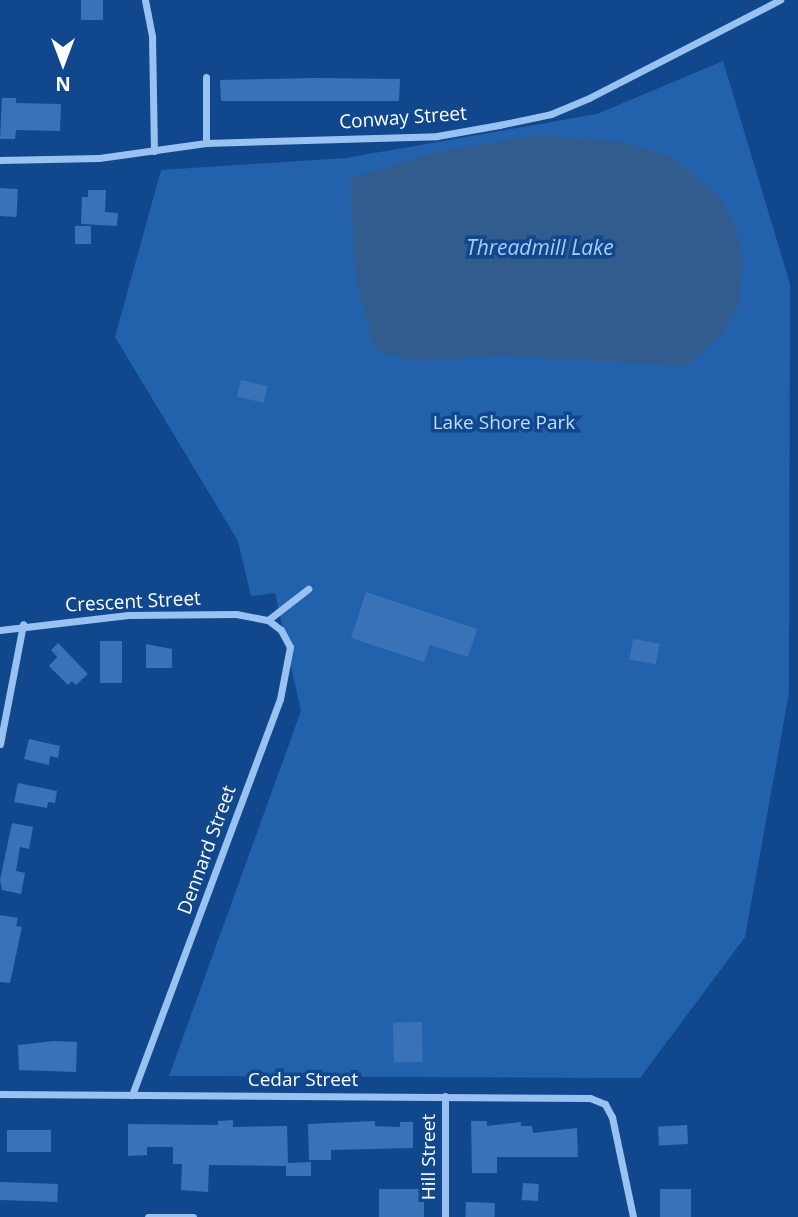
<!DOCTYPE html>
<html>
<head>
<meta charset="utf-8">
<style>
	body { margin:0 }
	#map { position:relative; width:798px; height:1217px; overflow:hidden; background:#11488d; font-family:"Open Sans",sans-serif }
	div>[style] { position:absolute }
	.green>* { inset:0; background:#2262ad }
	.water>* { inset:0; background:#325b8e }
	.building>* { inset:0; background:#3972b7; transform-origin:0 0 }
	.minor>* { height:7px; margin:-3.5px; padding:0 3.5px; transform-origin:3.5px; border-radius:3.5px; background:#99c2f2 }
	span { translate:-50% -50%; white-space:nowrap; text-align:center; line-height:1.15; -webkit-text-stroke:7px #11488d; paint-order:stroke }
	.street-label { font-size:19px; color:#fff }
	.park-label { font-size:19px; color:#c0dcfd }
	.water-label { font-size:21px; color:#a5ccf9; font-style:italic }
	.north { position:absolute; left:28px; top:28px; width:70px; height:70px; -webkit-text-stroke:5px #11488d; paint-order:stroke; rotate:180deg; font-size:19px; font-weight:700; line-height:28px; text-align:center; color:#fff }
	.north::after { content:''; display:block; margin:auto; width:24px; height:32px; background:#fff; clip-path:polygon(50% 0,100% 100%,50% 72%,0 100%) }
</style>
</head>
<body>
<div id="map">
	<div class="green">
		<i style="clip-path:polygon(723px 61px,790px 284px,789px 693px,745px 937px,640px 1078px,169px 1076px,301px 711px,275px 593px,251px 596px,238px 541px,115px 337px,161px 170px,346px 158px,597px 114px)"></i>
	</div>
	<div class="water">
		<i style="clip-path:polygon(537px 135px,624px 142px,671px 157px,720px 197px,737px 231px,743px 264px,739px 304px,722px 334px,687px 366px,502px 356px,421px 361px,382px 353px,373px 345px,355px 274px,350px 178px,438px 152px)"></i>
	</div>
	<div class="building">
		<i style="left:81px;top:0;width:22px;height:20px"></i>
		<i style="clip-path:polygon(317px 78px,400px 79px,399px 101px,221px 101px,220px 80px)"></i>
		<i style="clip-path:polygon(2px 98px,16px 98px,16px 103px,61px 104px,60px 131px,16px 130px,15px 139px,0 139px)"></i>
		<i style="left:0;top:188px;width:18px;height:28px;rotate:3deg"></i>
		<i style="clip-path:polygon(88px 190px,106px 190px,105px 212px,118px 213px,117px 226px,81px 224px,82px 197px,88px 197px)"></i>
		<i style="left:75px;top:226px;width:16px;height:18px"></i>
		<i style="left:241px;top:380px;width:27px;height:17px;rotate:13deg"></i>
		<i style="clip-path:polygon(366px 592px,477px 629px,468px 657px,430px 645px,424px 662px,351px 638px)"></i>
		<i style="left:633px;top:639px;width:27px;height:21px;rotate:10deg"></i>
		<i style="left:122px;top:641px;width:42px;height:22px;rotate:90deg"></i>
		<i style="clip-path:polygon(58px 643px,88px 674px,76px 685px,72px 681px,68px 685px,49px 666px,57px 657px,51px 650px)"></i>
		<i style="clip-path:polygon(146px 644px,172px 649px,172px 668px,146px 668px)"></i>
		<i style="clip-path:polygon(29px 739px,60px 746px,58px 758px,50px 756px,49px 765px,24px 759px)"></i>
		<i style="clip-path:polygon(18px 783px,57px 791px,55px 803px,48px 802px,47px 808px,14px 802px)"></i>
		<i style="clip-path:polygon(12px 823px,33px 827px,29px 849px,20px 847px,16px 871px,25px 873px,21px 894px,2px 890px,0 880px)"></i>
		<i style="clip-path:polygon(0 915px,18px 918px,16px 926px,22px 927px,10px 983px,0 982px)"></i>
		<i style="left:422px;top:1022px;width:40px;height:29px;rotate:89deg"></i>
		<i style="clip-path:polygon(54px 1041px,77px 1042px,76px 1072px,19px 1070px,18px 1045px)"></i>
		<i style="clip-path:polygon(233px 1120px,233px 1127px,287px 1126px,288px 1163px,311px 1162px,311px 1176px,286px 1176px,286px 1166px,209px 1165px,208px 1192px,181px 1190px,182px 1164px,173px 1164px,173px 1147px,147px 1147px,147px 1155px,128px 1156px,128px 1124px,218px 1125px,218px 1121px)"></i>
		<i style="clip-path:polygon(375px 1121px,375px 1126px,400px 1127px,400px 1122px,413px 1122px,413px 1148px,331px 1150px,331px 1160px,309px 1160px,308px 1124px)"></i>
		<i style="clip-path:polygon(471px 1121px,487px 1121px,487px 1126px,521px 1122px,521px 1126px,532px 1126px,533px 1133px,577px 1128px,578px 1157px,497px 1157px,497px 1173px,472px 1173px)"></i>
		<i style="left:687px;top:1125px;width:19px;height:29px;rotate:87deg"></i>
		<i style="left:7px;top:1130px;width:44px;height:22px"></i>
		<i style="left:0;top:1182px;width:58px;height:18px;rotate:2deg"></i>
		<i style="left:523px;top:1183px;width:16px;height:17px;rotate:4deg"></i>
		<i style="left:379px;top:1189px;width:45px;height:28px"></i>
		<i style="left:691px;top:1189px;width:28px;height:31px;rotate:90deg"></i>
		<i style="left:466px;top:1202px;width:29px;height:15px;rotate:2deg"></i>
	</div>
	<div class="minor">
		<i style="left:145px;top:0;width:38px;rotate:79deg"></i>
		<i style="left:152px;top:37px;width:114px;rotate:89deg"></i>
		<i style="left:206px;top:143px;width:66px;rotate:-90deg"></i>
		<i style="left:0;top:160px;width:99px;rotate:-1.2deg"></i>
		<i style="left:99px;top:158px;width:108px;rotate:-8deg"></i>
		<i style="left:206px;top:143px;width:231px;rotate:-1.7deg"></i>
		<i style="left:437px;top:136px;width:63px;rotate:-10.1deg"></i>
		<i style="left:499px;top:125px;width:53px;rotate:-11.9deg"></i>
		<i style="left:551px;top:114px;width:41px;rotate:-22.8deg"></i>
		<i style="left:589px;top:98px;width:215px;rotate:-27.2deg"></i>
		<i style="left:268px;top:620px;width:51px;rotate:-37.8deg"></i>
		<i style="left:0;top:630px;width:129px;rotate:-6.7deg"></i>
		<i style="left:128px;top:615px;width:108px;rotate:-0.5deg"></i>
		<i style="left:236px;top:614px;width:33px;rotate:11deg"></i>
		<i style="left:268px;top:620px;width:16px;rotate:38deg"></i>
		<i style="left:281px;top:630px;width:19px;rotate:62deg"></i>
		<i style="left:290px;top:647px;width:53px;rotate:100.9deg"></i>
		<i style="left:280px;top:699px;width:423px;rotate:110.5deg"></i>
		<i style="left:0;top:744px;width:122px;rotate:-79.1deg"></i>
		<i style="left:0;top:1094px;width:590px;rotate:0.39deg"></i>
		<i style="left:590px;top:1098px;width:16px;rotate:22deg"></i>
		<i style="left:605px;top:1104px;width:15px;rotate:62deg"></i>
		<i style="left:612px;top:1117px;width:102px;rotate:78.1deg"></i>
		<i style="left:148px;top:1217px;width:45px"></i>
		<i style="left:445px;top:1217px;width:121px;rotate:-90deg"></i>
	</div>
	<div class="street-label">
		<span style="left:403px;top:118px;rotate:-4deg">Conway Street</span>
		<span style="left:133px;top:602px;rotate:-3deg">Crescent Street</span>
		<span style="left:207px;top:850px;rotate:-70deg">Dennard Street</span>
		<span style="left:303px;top:1080px">Cedar Street</span>
		<span style="left:429px;top:1157px;rotate:-90deg">Hill Street</span>
	</div>
	<div class="park-label">
		<span style="left:504px;top:423px">Lake Shore Park</span>
	</div>
	<div class="water-label">
		<span style="left:540px;top:247px">Threadmill Lake</span>
	</div>
	<div class="north">N</div>
</div>
</body>
</html>
